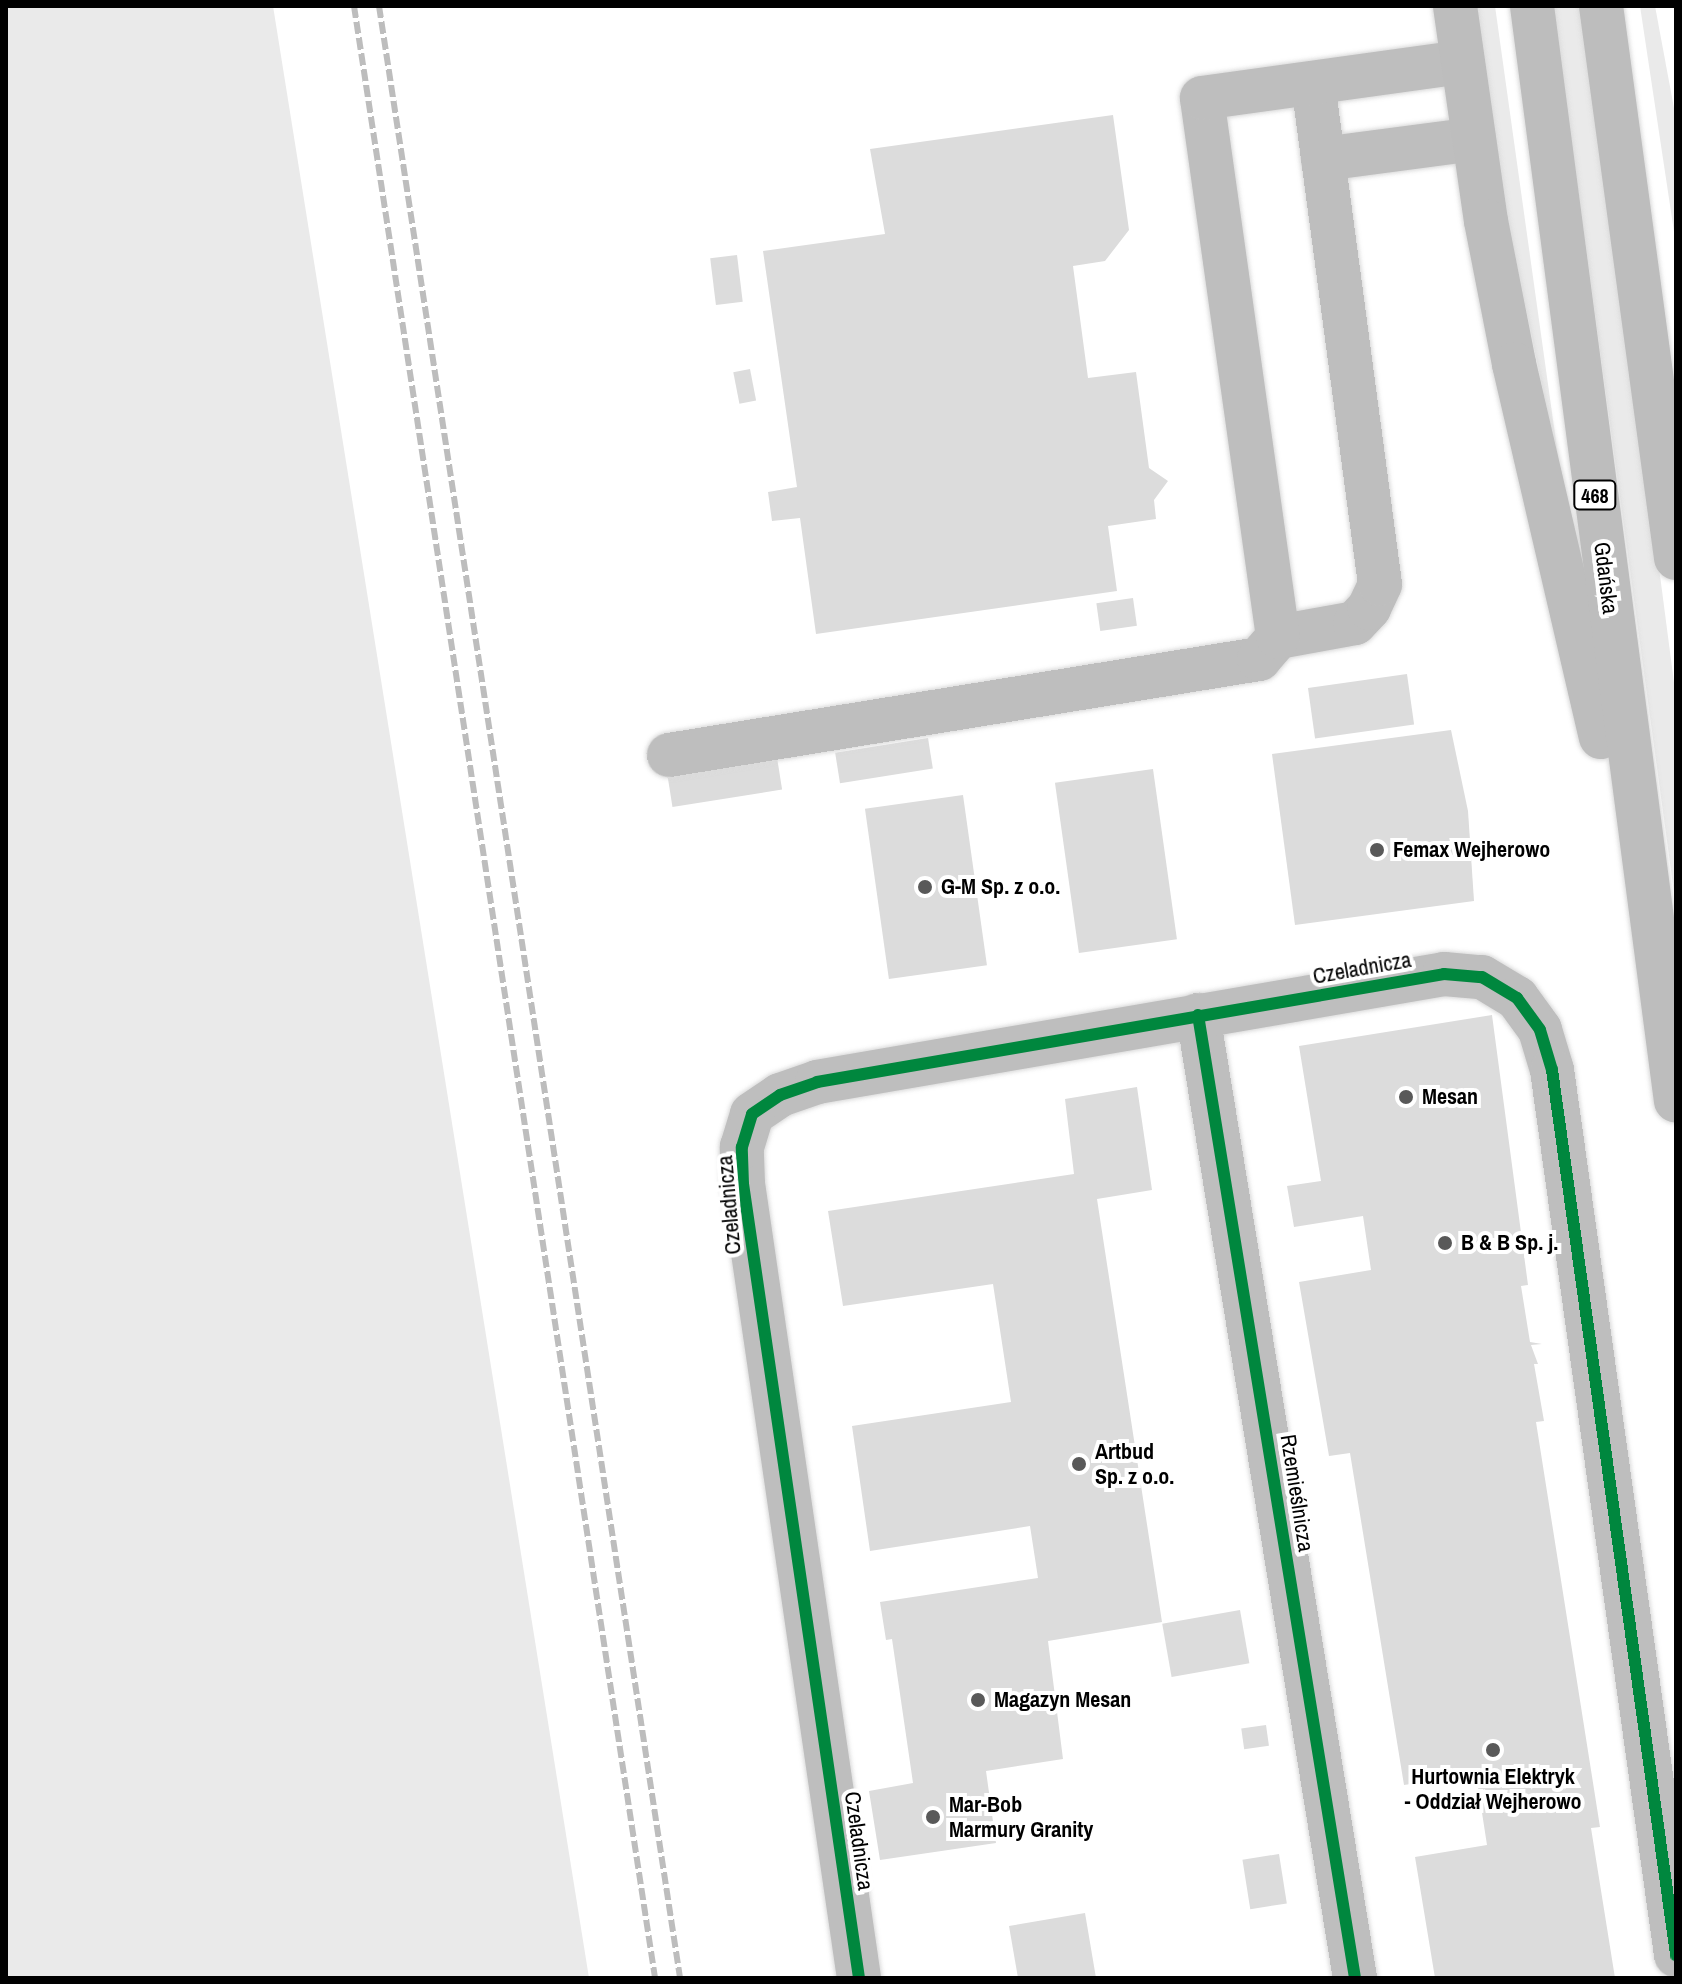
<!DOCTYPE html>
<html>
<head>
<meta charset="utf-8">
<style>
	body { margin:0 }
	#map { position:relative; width:1682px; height:1984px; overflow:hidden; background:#fff; font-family:"Archivo Narrow",sans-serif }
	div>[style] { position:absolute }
	.green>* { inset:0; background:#eaeaea }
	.building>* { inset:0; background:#dcdcdc; transform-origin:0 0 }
	.roads { filter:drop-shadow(0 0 2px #dbdbdb) drop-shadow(0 0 2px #dbdbdb) }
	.minor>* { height:44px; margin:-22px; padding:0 22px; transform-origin:22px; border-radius:22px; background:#bebebe }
	.major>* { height:44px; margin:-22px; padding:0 22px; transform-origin:22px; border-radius:22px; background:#bdbdbd }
	.rail>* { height:6px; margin-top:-3px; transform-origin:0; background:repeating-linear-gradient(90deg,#bdbdbd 0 12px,transparent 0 16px) }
	.cycleway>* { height:12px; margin:-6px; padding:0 6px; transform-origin:6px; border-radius:6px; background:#00873e }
	.dots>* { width:22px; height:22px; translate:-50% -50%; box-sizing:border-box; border:4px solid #fff; border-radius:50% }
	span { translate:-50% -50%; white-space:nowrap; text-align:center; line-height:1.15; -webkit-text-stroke:8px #fff; paint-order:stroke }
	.shield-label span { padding:2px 6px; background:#fff; border:2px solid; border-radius:6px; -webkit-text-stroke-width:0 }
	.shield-label { font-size:20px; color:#000; font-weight:700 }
	.street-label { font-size:22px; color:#000 }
	.poi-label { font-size:22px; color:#000; font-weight:700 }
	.left { translate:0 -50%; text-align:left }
	.frame { position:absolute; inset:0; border:8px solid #000; pointer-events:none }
</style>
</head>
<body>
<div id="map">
	<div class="green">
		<i style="clip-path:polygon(6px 6px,273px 6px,589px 1978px,6px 1978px)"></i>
		<i style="clip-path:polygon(1475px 6px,1495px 6px,1561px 477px,1505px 208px)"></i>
		<i style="clip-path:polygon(1553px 6px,1581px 6px,1604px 146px,1676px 698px,1676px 907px)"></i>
		<i style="clip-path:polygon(1640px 6px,1655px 6px,1676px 119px,1676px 245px)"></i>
	</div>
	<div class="building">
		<i style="clip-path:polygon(1113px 115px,1129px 230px,1105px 261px,1073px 266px,1088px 378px,1136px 372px,1149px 468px,1168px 481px,1154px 500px,1156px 519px,1108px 526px,1117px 591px,816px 634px,800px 518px,772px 521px,768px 492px,797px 487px,763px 251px,885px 234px,870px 149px)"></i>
		<i style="left:737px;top:255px;width:47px;height:27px;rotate:83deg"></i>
		<i style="left:750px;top:369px;width:32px;height:17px;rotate:79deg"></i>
		<i style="left:1133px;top:598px;width:28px;height:37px;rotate:82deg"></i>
		<i style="left:1407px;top:674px;width:51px;height:100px;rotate:82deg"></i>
		<i style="clip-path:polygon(1451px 730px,1468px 811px,1474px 901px,1295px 925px,1272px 754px)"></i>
		<i style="left:928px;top:738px;width:31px;height:94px;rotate:81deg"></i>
		<i style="left:776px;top:751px;width:39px;height:111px;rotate:81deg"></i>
		<i style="left:1153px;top:769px;width:172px;height:99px;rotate:82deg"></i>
		<i style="left:963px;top:795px;width:172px;height:99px;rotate:82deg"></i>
		<i style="clip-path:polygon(1492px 1015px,1528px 1285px,1521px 1286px,1530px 1342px,1542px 1344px,1531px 1345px,1538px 1364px,1534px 1364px,1544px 1421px,1536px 1422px,1600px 1827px,1591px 1828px,1615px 1978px,1435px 1978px,1415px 1857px,1487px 1845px,1476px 1774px,1404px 1785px,1350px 1453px,1329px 1456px,1299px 1282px,1371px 1270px,1363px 1216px,1294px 1227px,1287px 1186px,1321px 1181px,1299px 1046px)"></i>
		<i style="clip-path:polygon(1137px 1087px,1152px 1190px,1097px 1199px,1162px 1622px,1048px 1641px,1063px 1759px,986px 1771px,996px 1843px,880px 1860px,869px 1791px,913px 1783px,892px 1639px,886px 1640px,880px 1602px,1038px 1578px,1030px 1526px,870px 1551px,852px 1426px,1011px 1402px,993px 1284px,843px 1306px,828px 1211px,1074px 1174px,1065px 1099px)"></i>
		<i style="left:1240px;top:1610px;width:54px;height:79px;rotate:80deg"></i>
		<i style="left:1266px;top:1725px;width:21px;height:25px;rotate:82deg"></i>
		<i style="left:1279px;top:1854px;width:50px;height:37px;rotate:81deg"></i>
		<i style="clip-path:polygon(1085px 1913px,1096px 1978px,1018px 1978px,1009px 1926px)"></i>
	</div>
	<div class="roads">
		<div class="minor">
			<i style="left:1323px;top:159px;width:152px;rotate:-7.5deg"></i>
			<i style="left:1278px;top:637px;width:78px;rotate:-10.3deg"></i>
			<i style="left:1355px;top:623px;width:21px;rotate:-47deg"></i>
			<i style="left:1369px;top:608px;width:26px;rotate:-65deg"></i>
			<i style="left:1380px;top:584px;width:505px;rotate:-97.62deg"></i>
			<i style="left:669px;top:755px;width:598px;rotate:-9.24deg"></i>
			<i style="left:1259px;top:659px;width:29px;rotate:-49deg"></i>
			<i style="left:1278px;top:637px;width:544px;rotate:-98.03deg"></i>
			<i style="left:1202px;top:98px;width:262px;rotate:-7.9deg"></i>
			<i style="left:1198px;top:1015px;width:976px;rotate:80.74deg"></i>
			<i style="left:859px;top:1978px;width:802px;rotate:-98.31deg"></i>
			<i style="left:743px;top:1184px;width:37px;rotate:-92deg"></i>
			<i style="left:742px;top:1147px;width:34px;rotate:-73deg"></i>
			<i style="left:752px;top:1114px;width:34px;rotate:-34deg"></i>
			<i style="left:780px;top:1095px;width:39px;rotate:-19deg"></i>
			<i style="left:817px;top:1082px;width:636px;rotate:-9.77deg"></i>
			<i style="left:1444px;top:974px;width:38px;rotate:5deg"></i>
			<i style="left:1482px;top:977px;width:41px;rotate:31deg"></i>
			<i style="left:1517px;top:998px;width:39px;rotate:54deg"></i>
			<i style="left:1540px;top:1030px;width:42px;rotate:73.3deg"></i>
			<i style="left:1552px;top:1070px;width:894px;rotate:82.02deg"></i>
		</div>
		<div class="major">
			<i style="left:1455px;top:6px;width:217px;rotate:81.8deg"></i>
			<i style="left:1486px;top:221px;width:146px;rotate:78.9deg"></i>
			<i style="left:1514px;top:364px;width:383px;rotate:76.9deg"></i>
			<i style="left:1532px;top:6px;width:1104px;rotate:82.51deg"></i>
			<i style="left:1601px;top:6px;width:557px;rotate:82.26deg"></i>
		</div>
	</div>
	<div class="rail">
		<i style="left:354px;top:6px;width:1995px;rotate:81.32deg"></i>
		<i style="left:379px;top:6px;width:1995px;rotate:81.32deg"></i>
	</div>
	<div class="cycleway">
		<i style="left:1198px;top:1015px;width:976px;rotate:80.74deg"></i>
		<i style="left:859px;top:1978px;width:802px;rotate:-98.31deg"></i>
		<i style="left:743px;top:1184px;width:37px;rotate:-92deg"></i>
		<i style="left:742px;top:1147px;width:34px;rotate:-73deg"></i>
		<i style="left:752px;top:1114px;width:34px;rotate:-34deg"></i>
		<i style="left:780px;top:1095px;width:39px;rotate:-19deg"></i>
		<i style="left:817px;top:1082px;width:636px;rotate:-9.77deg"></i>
		<i style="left:1444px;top:974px;width:38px;rotate:5deg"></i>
		<i style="left:1482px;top:977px;width:41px;rotate:31deg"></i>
		<i style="left:1517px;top:998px;width:39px;rotate:54deg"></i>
		<i style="left:1540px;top:1030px;width:42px;rotate:73.3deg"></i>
		<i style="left:1552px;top:1070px;width:894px;rotate:82.02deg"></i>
	</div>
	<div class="dots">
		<i style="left:1377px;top:850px;background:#595959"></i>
		<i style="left:925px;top:887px;background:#595959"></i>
		<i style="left:1406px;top:1097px;background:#595959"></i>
		<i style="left:1445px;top:1243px;background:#595959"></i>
		<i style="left:1079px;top:1464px;background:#595959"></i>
		<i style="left:978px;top:1700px;background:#595959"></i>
		<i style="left:1493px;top:1750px;background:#595959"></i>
		<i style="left:933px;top:1817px;background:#595959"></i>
	</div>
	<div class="shield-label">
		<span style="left:1595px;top:495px">468</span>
	</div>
	<div class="street-label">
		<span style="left:1606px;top:578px;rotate:83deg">Gdańska</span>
		<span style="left:1362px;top:968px;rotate:-10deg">Czeladnicza</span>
		<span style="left:729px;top:1205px;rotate:-95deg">Czeladnicza</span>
		<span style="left:1297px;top:1493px;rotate:81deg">Rzemieślnicza</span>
		<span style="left:859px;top:1841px;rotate:82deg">Czeladnicza</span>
	</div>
	<div class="poi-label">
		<span class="left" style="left:1393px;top:850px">Femax Wejherowo</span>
		<span class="left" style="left:941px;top:887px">G-M Sp. z o.o.</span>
		<span class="left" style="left:1422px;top:1097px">Mesan</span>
		<span class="left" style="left:1461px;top:1243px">B &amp; B Sp. j.</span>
		<span class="left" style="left:1095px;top:1464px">Artbud<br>Sp. z o.o.</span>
		<span class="left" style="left:994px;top:1700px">Magazyn Mesan</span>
		<span style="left:1493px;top:1789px">Hurtownia Elektryk<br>- Oddział Wejherowo</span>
		<span class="left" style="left:949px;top:1817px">Mar-Bob<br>Marmury Granity</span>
	</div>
	<div class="frame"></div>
</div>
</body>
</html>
